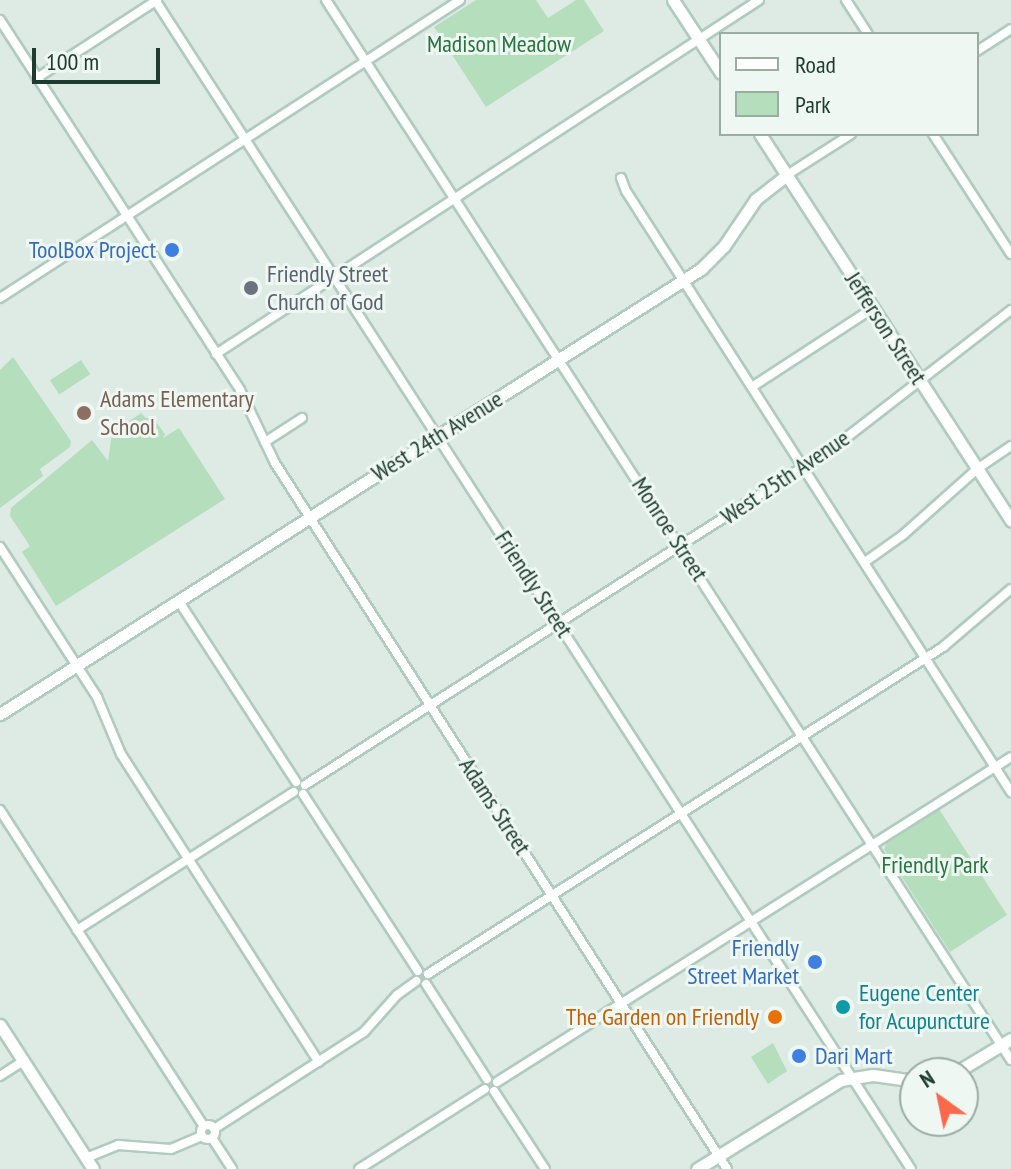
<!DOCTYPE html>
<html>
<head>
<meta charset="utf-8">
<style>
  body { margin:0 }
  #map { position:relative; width:1011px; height:1169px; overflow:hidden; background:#ddebe4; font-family:"PT Sans Narrow",sans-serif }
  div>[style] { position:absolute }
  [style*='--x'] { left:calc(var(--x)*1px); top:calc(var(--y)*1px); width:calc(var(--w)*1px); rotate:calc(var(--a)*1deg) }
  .green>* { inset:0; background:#b4debc; transform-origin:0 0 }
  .roads { filter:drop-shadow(2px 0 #b0cbbf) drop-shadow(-2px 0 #b0cbbf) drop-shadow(0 2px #b0cbbf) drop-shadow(0 -2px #b0cbbf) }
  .street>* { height:8px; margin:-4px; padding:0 4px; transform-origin:4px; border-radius:4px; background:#fff }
  .street>.ring { margin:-4px; padding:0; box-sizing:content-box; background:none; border:8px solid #fff; border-radius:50% }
  .secondary>* { height:11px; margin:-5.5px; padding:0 5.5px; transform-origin:5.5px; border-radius:5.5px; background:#fff }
  .dots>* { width:22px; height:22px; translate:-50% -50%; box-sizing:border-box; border:4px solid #eef7f2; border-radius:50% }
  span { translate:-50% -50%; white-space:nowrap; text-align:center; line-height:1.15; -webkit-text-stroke:6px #eef7f2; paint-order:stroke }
  .park-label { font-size:24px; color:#26743e }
  .shop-label { font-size:24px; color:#366cbe }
  .right { translate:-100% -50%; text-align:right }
  .left { translate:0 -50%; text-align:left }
  .worship-label { font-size:24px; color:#5b616d }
  .street-label { font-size:24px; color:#1e3b31 }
  .education-label { font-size:24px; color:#785e54 }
  .culture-label { font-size:24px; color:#0d838f }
  .food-label { font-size:24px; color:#c56008 }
  .legend { position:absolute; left:719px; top:32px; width:260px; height:104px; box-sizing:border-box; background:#eef7f2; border:2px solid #9baca5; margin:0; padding:10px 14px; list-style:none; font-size:24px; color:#1e3b31 }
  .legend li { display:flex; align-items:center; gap:16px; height:40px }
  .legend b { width:40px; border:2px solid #9baca5 }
  .north { position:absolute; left:899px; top:1057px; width:80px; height:80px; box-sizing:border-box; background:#eef7f2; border:2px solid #9baca5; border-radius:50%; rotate:327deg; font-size:22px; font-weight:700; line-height:32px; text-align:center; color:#1e3b31 }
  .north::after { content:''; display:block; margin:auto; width:28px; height:36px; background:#fb694b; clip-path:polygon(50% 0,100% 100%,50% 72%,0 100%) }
  .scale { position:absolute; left:32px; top:48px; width:128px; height:36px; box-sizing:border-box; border:4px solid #1e3b31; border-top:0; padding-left:10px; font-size:24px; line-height:28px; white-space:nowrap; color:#1e3b31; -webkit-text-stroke:6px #eef7f2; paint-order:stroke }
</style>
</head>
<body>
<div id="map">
  <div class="green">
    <div style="clip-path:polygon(476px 0,536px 0,548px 18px,576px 0,584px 0,604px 31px,486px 107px,434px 27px)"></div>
    <div style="clip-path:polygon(13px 357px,71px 441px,70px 447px,40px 469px,43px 476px,0 508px,0 370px)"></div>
    <div style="left:81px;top:360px;width:17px;height:37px;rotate:57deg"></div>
    <div style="clip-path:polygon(141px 413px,146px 418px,153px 418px,165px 434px,163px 438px,179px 428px,225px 499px,56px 606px,22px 552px,30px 546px,10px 516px,11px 508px,92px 440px,108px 461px,112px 433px)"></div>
    <div style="clip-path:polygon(939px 809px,1007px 915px,950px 952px,884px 849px,887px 843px)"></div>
    <div style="clip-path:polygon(773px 1043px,787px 1071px,768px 1084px,751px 1057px)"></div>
  </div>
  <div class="roads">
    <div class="street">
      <div style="--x:155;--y:0;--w:1392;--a:57.11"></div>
      <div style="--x:326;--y:0;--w:1262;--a:57.13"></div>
      <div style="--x:846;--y:0;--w:40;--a:57.1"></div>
      <div style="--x:0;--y:20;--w:441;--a:57"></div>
      <div style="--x:240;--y:390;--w:81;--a:64.4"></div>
      <div style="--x:275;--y:463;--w:838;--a:57.37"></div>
      <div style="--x:977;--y:51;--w:40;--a:-32.9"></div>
      <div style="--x:37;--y:78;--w:143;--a:-33"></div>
      <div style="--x:933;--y:134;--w:143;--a:57"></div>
      <div style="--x:787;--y:175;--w:76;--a:-32.6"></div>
      <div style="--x:621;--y:178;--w:14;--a:69"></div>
      <div style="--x:626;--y:191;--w:714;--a:57.36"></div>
      <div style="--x:0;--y:298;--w:548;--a:-32.94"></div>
      <div style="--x:216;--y:354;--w:648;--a:-33.1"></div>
      <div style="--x:752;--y:387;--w:145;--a:-33.1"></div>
      <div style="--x:265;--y:442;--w:44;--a:-33"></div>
      <div style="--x:0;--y:547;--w:179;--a:57.1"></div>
      <div style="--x:97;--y:697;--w:62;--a:67.2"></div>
      <div style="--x:121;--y:754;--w:366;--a:57.3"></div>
      <div style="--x:865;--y:562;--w:47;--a:-35.4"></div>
      <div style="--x:903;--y:535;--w:99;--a:-41.7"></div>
      <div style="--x:977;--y:469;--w:41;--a:-34.1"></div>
      <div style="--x:178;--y:600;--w:217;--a:57"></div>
      <div style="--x:305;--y:785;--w:626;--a:-32.55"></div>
      <div style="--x:833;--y:448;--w:225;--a:-37.8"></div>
      <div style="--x:303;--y:794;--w:211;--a:57"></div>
      <div style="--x:0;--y:810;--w:376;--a:57.2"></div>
      <div style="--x:77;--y:930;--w:257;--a:-32.5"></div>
      <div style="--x:428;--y:974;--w:610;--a:-32.41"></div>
      <div style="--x:943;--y:647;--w:89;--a:-40.5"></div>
      <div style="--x:426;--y:984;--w:113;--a:57.3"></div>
      <div style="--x:0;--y:1076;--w:27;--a:-33"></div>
      <div style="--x:497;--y:1082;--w:608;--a:-32.3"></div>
      <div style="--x:494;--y:1091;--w:93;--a:56.8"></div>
      <div class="ring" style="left:201px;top:1125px;width:6px;height:6px"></div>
      <div style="--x:214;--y:1129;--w:179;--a:-32.9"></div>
      <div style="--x:364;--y:1032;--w:50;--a:-48.3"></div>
      <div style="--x:397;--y:995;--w:24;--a:-36"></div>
      <div style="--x:212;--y:1138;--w:37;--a:57"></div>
      <div style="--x:86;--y:1158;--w:35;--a:-22"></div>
      <div style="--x:118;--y:1145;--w:53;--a:4.3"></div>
      <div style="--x:171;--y:1149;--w:34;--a:-23"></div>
      <div style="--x:359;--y:1169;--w:149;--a:-32.4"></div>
    </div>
    <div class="secondary">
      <div style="--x:673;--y:0;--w:87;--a:56.7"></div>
      <div style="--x:760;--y:134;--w:461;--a:57"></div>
      <div style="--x:0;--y:714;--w:830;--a:-32.41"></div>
      <div style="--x:701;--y:269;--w:33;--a:-45"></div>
      <div style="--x:724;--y:246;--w:57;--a:-55.8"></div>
      <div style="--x:756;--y:199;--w:39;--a:-38"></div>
      <div style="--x:0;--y:1025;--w:171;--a:57.1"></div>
      <div style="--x:955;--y:1073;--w:66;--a:-31.3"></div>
      <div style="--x:697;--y:1169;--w:169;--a:-31.7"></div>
      <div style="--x:841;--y:1080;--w:32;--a:-9"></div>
      <div style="--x:873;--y:1075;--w:42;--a:8.1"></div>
    </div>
  </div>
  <div class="dots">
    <div style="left:172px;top:250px;background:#3f7fe0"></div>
    <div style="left:251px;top:288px;background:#6b7280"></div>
    <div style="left:84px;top:413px;background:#8d6e63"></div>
    <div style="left:815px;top:962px;background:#3f7fe0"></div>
    <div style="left:843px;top:1007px;background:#0f9aa8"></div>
    <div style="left:775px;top:1017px;background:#e8710a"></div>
    <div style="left:799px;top:1056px;background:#3f7fe0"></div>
  </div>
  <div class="park-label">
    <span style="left:499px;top:44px">Madison Meadow</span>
    <span style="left:935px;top:865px">Friendly Park</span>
  </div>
  <div class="shop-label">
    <span class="right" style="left:156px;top:250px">ToolBox Project</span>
    <span class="right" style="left:799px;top:962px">Friendly<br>Street Market</span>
    <span class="left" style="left:815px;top:1056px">Dari Mart</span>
  </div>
  <div class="worship-label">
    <span class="left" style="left:267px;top:288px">Friendly Street<br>Church of God</span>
  </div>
  <div class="street-label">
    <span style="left:886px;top:328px;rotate:57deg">Jefferson Street</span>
    <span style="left:437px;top:436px;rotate:-32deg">West 24th Avenue</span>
    <span style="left:785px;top:477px;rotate:-34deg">West 25th Avenue</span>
    <span style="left:670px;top:529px;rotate:57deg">Monroe Street</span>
    <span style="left:534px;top:584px;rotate:57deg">Friendly Street</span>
    <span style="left:495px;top:806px;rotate:57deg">Adams Street</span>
  </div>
  <div class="education-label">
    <span class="left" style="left:100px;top:413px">Adams Elementary<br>School</span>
  </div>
  <div class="culture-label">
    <span class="left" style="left:859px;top:1007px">Eugene Center<br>for Acupuncture</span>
  </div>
  <div class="food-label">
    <span class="right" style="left:759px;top:1017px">The Garden on Friendly</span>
  </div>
  <ul class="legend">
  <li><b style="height:10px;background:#fff"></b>Road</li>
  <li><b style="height:22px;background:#b4debc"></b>Park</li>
  </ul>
  <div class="north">N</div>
  <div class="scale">100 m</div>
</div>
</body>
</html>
